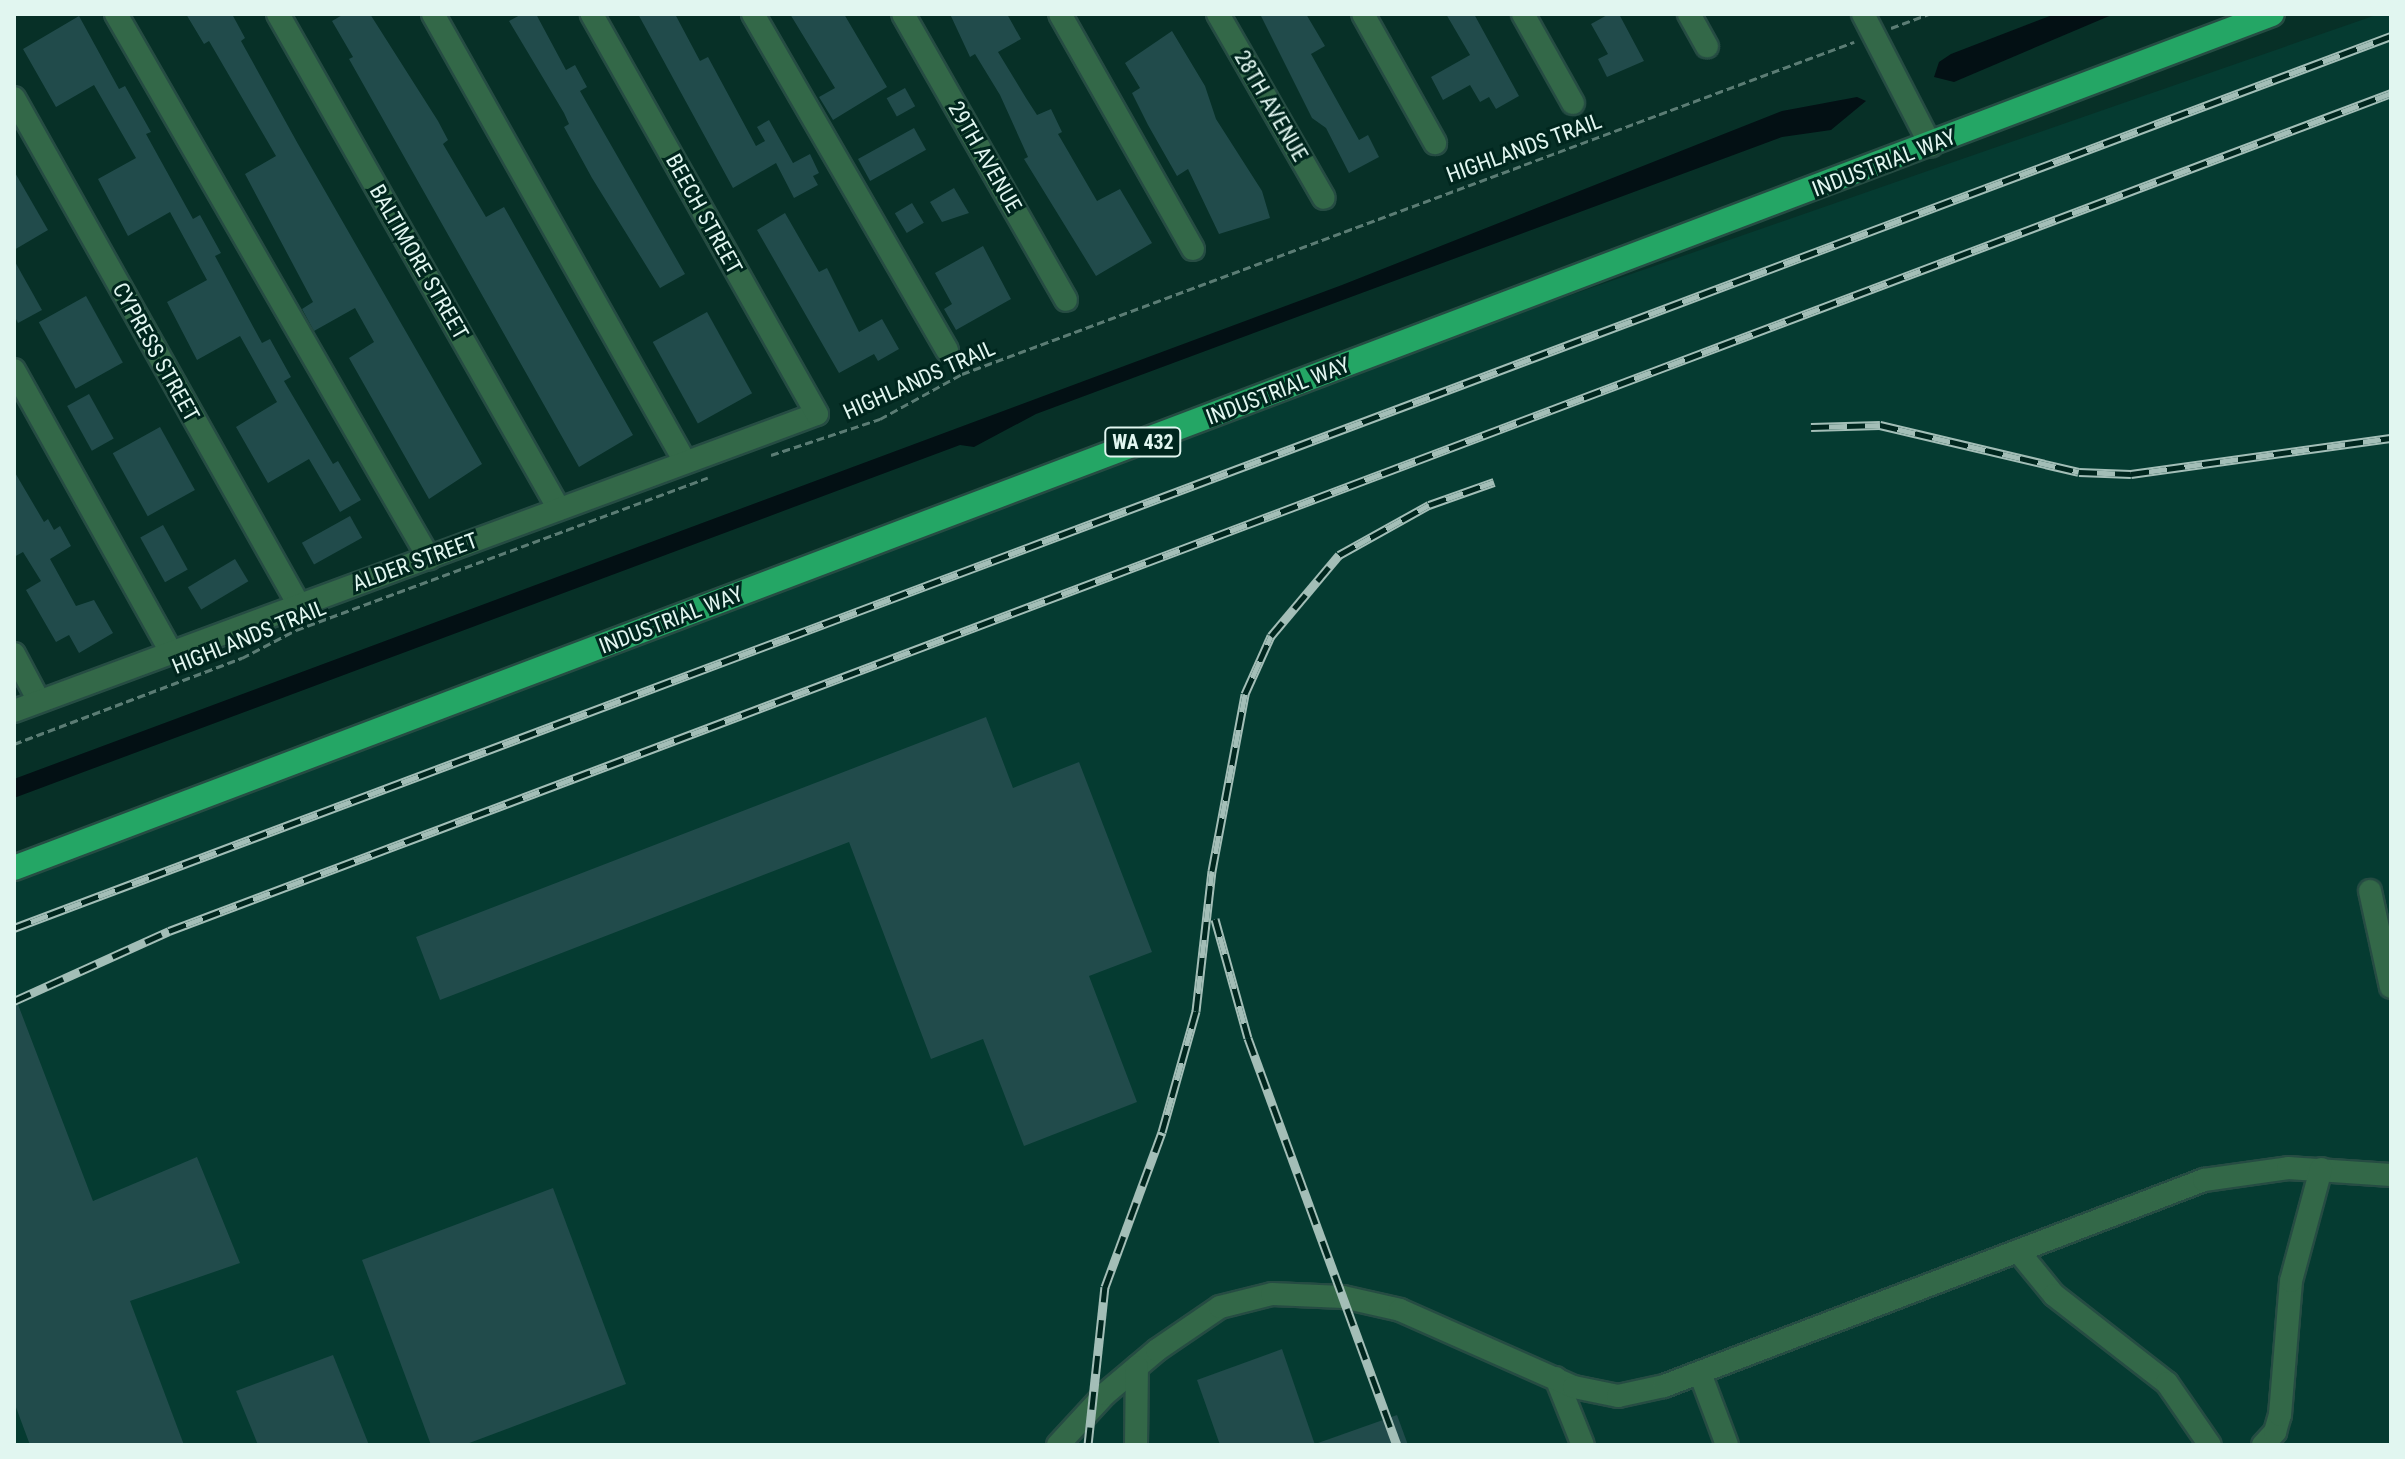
<!DOCTYPE html>
<html>
<head>
<meta charset="utf-8">
<style>
  body { margin:0 }
  #map { position:relative; width:2405px; height:1459px; overflow:hidden; background:#073027; font-family:"Roboto Condensed",sans-serif }
  div>[style] { position:absolute }
  [style*='--x'] { left:calc(var(--x)*1px); top:calc(var(--y)*1px); width:calc(var(--w)*1px); rotate:calc(var(--a)*1deg) }
  .built>* { inset:0; background:#053b31 }
  .water>* { inset:0; background:#031014 }
  .building>* { inset:0; background:#214b4b; transform-origin:0 0 }
  .path>* { height:3px; margin-top:-1.5px; transform-origin:0; background:repeating-linear-gradient(90deg,#5b7c74 0 8px,transparent 0 12px) }
  .roads { filter:drop-shadow(2px 0 #264c43) drop-shadow(-2px 0 #264c43) drop-shadow(0 2px #264c43) drop-shadow(0 -2px #264c43) }
  .minor>* { height:22px; margin:-11px; padding:0 11px; transform-origin:11px; border-radius:11px; background:#336848 }
  .major>* { height:24px; margin:-12px; padding:0 12px; transform-origin:12px; border-radius:12px; background:#24a665 }
  .rail>* { height:9px; margin-top:-4.5px; transform-origin:0; background:repeating-linear-gradient(90deg,#00261e 0 18px,#a3beb7 0 36px); box-sizing:border-box; border-block:2px solid #a3beb7 }
  span { translate:-50% -50%; white-space:nowrap; text-align:center; line-height:1.15; -webkit-text-stroke:6px #00261e; paint-order:stroke }
  .shield-label span { padding:2px 6px; background:#00261e; border:2px solid; border-radius:6px; -webkit-text-stroke-width:0 }
  .shield-label { font-size:20px; color:#e1f6f0; font-weight:700 }
  .street-label { font-size:22px; color:#e1f6f0 }
  .frame { position:absolute; inset:0; border:16px solid #e1f6f0; pointer-events:none }
</style>
</head>
<body>
<div id="map">
  <div class="built">
    <div style="clip-path:polygon(2379px 14px,2391px 14px,2391px 1445px,14px 1445px,14px 870px,1079px 466px)"></div>
  </div>
  <div class="water">
    <div style="clip-path:polygon(2055px 14px,2114px 14px,1954px 82px,1934px 77px,1939px 62px,1951px 54px)"></div>
    <div style="clip-path:polygon(1857px 97px,1866px 101px,1831px 130px,1782px 137px,1036px 414px,974px 447px,960px 445px,14px 798px,14px 779px,1342px 285px,1782px 111px)"></div>
  </div>
  <div class="building">
    <div style="clip-path:polygon(186px 14px,232px 14px,245px 38px,241px 41px,298px 144px,482px 464px,429px 499px,349px 358px,374px 342px,355px 308px,314px 331px,302px 309px,313px 302px,245px 174px,276px 156px,209px 41px,204px 44px)"></div>
    <div style="clip-path:polygon(344px 14px,370px 14px,438px 121px,448px 140px,443px 144px,486px 217px,504px 207px,633px 435px,579px 467px,349px 59px,353px 57px,332px 21px)"></div>
    <div style="clip-path:polygon(522px 14px,536px 14px,566px 70px,575px 65px,587px 87px,580px 91px,685px 274px,660px 288px,592px 178px,564px 127px,569px 124px,564px 113px,509px 21px)"></div>
    <div style="clip-path:polygon(638px 14px,675px 14px,700px 61px,708px 57px,756px 146px,765px 141px,757px 127px,769px 120px,793px 163px,810px 154px,819px 173px,813px 176px,818px 185px,794px 198px,776px 163px,733px 188px)"></div>
    <div style="clip-path:polygon(790px 14px,844px 14px,887px 87px,833px 120px,819px 97px,835px 88px)"></div>
    <div style="clip-path:polygon(950px 14px,1007px 14px,1021px 39px,998px 52px,1026px 98px,1037px 115px,1051px 109px,1062px 132px,1058px 134px,1097px 201px,1120px 189px,1152px 243px,1096px 276px,1024px 159px,1028px 157px,1000px 95px,975px 54px,970px 57px)"></div>
    <div style="clip-path:polygon(1260px 14px,1306px 14px,1325px 46px,1311px 54px,1359px 140px,1368px 135px,1379px 157px,1349px 173px,1326px 128px,1312px 118px)"></div>
    <div style="clip-path:polygon(1446px 14px,1474px 14px,1519px 96px,1496px 109px,1489px 97px,1480px 102px,1470px 85px,1443px 100px,1431px 77px,1470px 55px)"></div>
    <div style="clip-path:polygon(1609px 14px,1619px 14px,1644px 61px,1607px 77px,1598px 59px,1608px 54px,1591px 24px)"></div>
    <div style="clip-path:polygon(79px 16px,119px 89px,125px 86px,151px 132px,146px 134px,193px 219px,200px 215px,221px 253px,215px 256px,262px 343px,270px 339px,291px 377px,284px 381px,333px 464px,338px 461px,361px 500px,340px 512px,309px 459px,268px 483px,236px 427px,277px 402px,240px 336px,197px 360px,167px 302px,207px 280px,170px 212px,128px 236px,98px 179px,136px 158px,94px 85px,56px 107px,23px 49px)"></div>
    <div style="clip-path:polygon(1172px 31px,1205px 86px,1216px 119px,1262px 191px,1270px 218px,1219px 234px,1188px 169px,1177px 176px,1148px 125px,1132px 93px,1140px 88px,1125px 63px)"></div>
    <div style="left:905px;top:88px;width:21px;height:21px;rotate:61deg"></div>
    <div style="left:914px;top:128px;width:25px;height:64px;rotate:61deg"></div>
    <div style="clip-path:polygon(14px 171px,48px 230px,14px 250px)"></div>
    <div style="clip-path:polygon(954px 188px,969px 213px,942px 222px,930px 202px)"></div>
    <div style="left:912px;top:203px;width:23px;height:20px;rotate:59deg"></div>
    <div style="clip-path:polygon(785px 213px,819px 272px,827px 268px,859px 332px,882px 319px,899px 349px,878px 361px,874px 354px,839px 373px,757px 230px)"></div>
    <div style="clip-path:polygon(983px 246px,1011px 299px,956px 330px,944px 309px,952px 304px,935px 273px)"></div>
    <div style="clip-path:polygon(14px 260px,42px 310px,18px 323px,14px 315px)"></div>
    <div style="left:86px;top:296px;width:76px;height:54px;rotate:61deg"></div>
    <div style="left:707px;top:312px;width:93px;height:62px;rotate:61deg"></div>
    <div style="left:89px;top:394px;width:51px;height:25px;rotate:61deg"></div>
    <div style="left:160px;top:427px;width:72px;height:54px;rotate:61deg"></div>
    <div style="clip-path:polygon(14px 471px,44px 522px,48px 519px,54px 530px,60px 526px,71px 546px,50px 559px,76px 606px,94px 600px,113px 633px,79px 653px,69px 635px,56px 642px,26px 590px,41px 581px,23px 552px,14px 557px)"></div>
    <div style="left:350px;top:516px;width:25px;height:55px;rotate:61deg"></div>
    <div style="left:163px;top:525px;width:51px;height:26px;rotate:61deg"></div>
    <div style="left:235px;top:559px;width:26px;height:55px;rotate:59deg"></div>
    <div style="clip-path:polygon(986px 717px,1013px 788px,1079px 762px,1152px 952px,1089px 976px,1137px 1102px,1024px 1146px,983px 1039px,931px 1059px,849px 842px,440px 1000px,416px 937px)"></div>
    <div style="clip-path:polygon(14px 994px,93px 1201px,197px 1157px,240px 1263px,130px 1301px,184px 1445px,30px 1445px,14px 1402px)"></div>
    <div style="clip-path:polygon(553px 1188px,626px 1384px,464px 1445px,431px 1445px,362px 1260px)"></div>
    <div style="clip-path:polygon(1282px 1349px,1315px 1445px,1220px 1445px,1197px 1380px)"></div>
    <div style="clip-path:polygon(333px 1355px,369px 1445px,258px 1445px,236px 1391px)"></div>
    <div style="clip-path:polygon(1397px 1415px,1408px 1445px,1318px 1445px,1318px 1443px)"></div>
  </div>
  <div class="path">
    <div style="--x:1891;--y:28;--w:40;--a:-20.2"></div>
    <div style="--x:771;--y:455;--w:115;--a:-18.3"></div>
    <div style="--x:880;--y:419;--w:94;--a:-28.8"></div>
    <div style="--x:962;--y:374;--w:952;--a:-20.42"></div>
    <div style="--x:14;--y:744;--w:244;--a:-20.7"></div>
    <div style="--x:242;--y:658;--w:61;--a:-27.4"></div>
    <div style="--x:296;--y:630;--w:439;--a:-20.3"></div>
  </div>
  <div class="roads">
    <div class="minor">
      <div style="--x:116;--y:14;--w:628;--a:60.09"></div>
      <div style="--x:278;--y:14;--w:569;--a:60.42"></div>
      <div style="--x:433;--y:14;--w:512;--a:60.63"></div>
      <div style="--x:753;--y:14;--w:388;--a:60"></div>
      <div style="--x:903;--y:14;--w:329;--a:60.3"></div>
      <div style="--x:1060;--y:14;--w:270;--a:60.5"></div>
      <div style="--x:1218;--y:14;--w:212;--a:60.1"></div>
      <div style="--x:1363;--y:14;--w:148;--a:60.8"></div>
      <div style="--x:1523;--y:14;--w:102;--a:60.7"></div>
      <div style="--x:1689;--y:14;--w:37;--a:61"></div>
      <div style="--x:1863;--y:14;--w:148;--a:62.7"></div>
      <div style="--x:14;--y:98;--w:582;--a:60.66"></div>
      <div style="--x:14;--y:370;--w:323;--a:60.9"></div>
      <div style="--x:14;--y:654;--w:53;--a:62"></div>
      <div style="--x:14;--y:711;--w:856;--a:-20.3"></div>
      <div style="--x:817;--y:414;--w:459;--a:-119.4"></div>
      <div style="--x:2370;--y:891;--w:98;--a:77.7"></div>
      <div style="--x:2018;--y:1251;--w:57;--a:50.7"></div>
      <div style="--x:2054;--y:1295;--w:143;--a:37.9"></div>
      <div style="--x:2167;--y:1383;--w:75;--a:55.3"></div>
      <div style="--x:1700;--y:1373;--w:77;--a:69.4"></div>
      <div style="--x:1556;--y:1378;--w:72;--a:68.1"></div>
      <div style="--x:1058;--y:1445;--w:69;--a:-47.3"></div>
      <div style="--x:1105;--y:1394;--w:68;--a:-40.2"></div>
      <div style="--x:1157;--y:1350;--w:76;--a:-34.3"></div>
      <div style="--x:1220;--y:1307;--w:54;--a:-14"></div>
      <div style="--x:1272;--y:1294;--w:71;--a:2.4"></div>
      <div style="--x:1343;--y:1297;--w:58;--a:12.8"></div>
      <div style="--x:1400;--y:1310;--w:190;--a:23.9"></div>
      <div style="--x:1574;--y:1387;--w:45;--a:11.6"></div>
      <div style="--x:1618;--y:1396;--w:47;--a:-12.3"></div>
      <div style="--x:1664;--y:1386;--w:578;--a:-20.88"></div>
      <div style="--x:2204;--y:1180;--w:85;--a:-8.1"></div>
      <div style="--x:2288;--y:1168;--w:103;--a:3.9"></div>
      <div style="--x:1136;--y:1445;--w:78;--a:-89.3"></div>
      <div style="--x:2263;--y:1445;--w:18;--a:-47"></div>
      <div style="--x:2275;--y:1432;--w:18;--a:-74"></div>
      <div style="--x:2280;--y:1415;--w:134;--a:-85.3"></div>
      <div style="--x:2291;--y:1281;--w:116;--a:-75"></div>
    </div>
    <div class="major">
      <div style="--x:14;--y:868;--w:2414;--a:-20.72"></div>
    </div>
  </div>
  <div class="rail">
    <div style="--x:1811;--y:427;--w:69;--a:-1.7"></div>
    <div style="--x:1880;--y:425;--w:204;--a:13.3"></div>
    <div style="--x:2079;--y:472;--w:52;--a:2.2"></div>
    <div style="--x:2131;--y:474;--w:262;--a:-7.9"></div>
    <div style="--x:1215;--y:919;--w:123;--a:74.5"></div>
    <div style="--x:1248;--y:1038;--w:433;--a:69.9"></div>
    <div style="--x:14;--y:928;--w:2539;--a:-20.57"></div>
    <div style="--x:14;--y:1001;--w:170;--a:-24.3"></div>
    <div style="--x:169;--y:931;--w:2375;--a:-20.66"></div>
    <div style="--x:1088;--y:1445;--w:159;--a:-83.9"></div>
    <div style="--x:1105;--y:1287;--w:165;--a:-69.8"></div>
    <div style="--x:1162;--y:1132;--w:126;--a:-74.3"></div>
    <div style="--x:1196;--y:1011;--w:141;--a:-83.5"></div>
    <div style="--x:1212;--y:871;--w:180;--a:-79.4"></div>
    <div style="--x:1245;--y:694;--w:64;--a:-65.9"></div>
    <div style="--x:1271;--y:636;--w:106;--a:-50"></div>
    <div style="--x:1339;--y:555;--w:103;--a:-29.1"></div>
    <div style="--x:1429;--y:505;--w:69;--a:-19.5"></div>
  </div>
  <div class="shield-label">
    <span style="left:1143px;top:442px">WA 432</span>
  </div>
  <div class="street-label">
    <span style="left:1271px;top:106px;rotate:60deg">28TH AVENUE</span>
    <span style="left:1524px;top:148px;rotate:-20deg">HIGHLANDS TRAIL</span>
    <span style="left:985px;top:157px;rotate:60deg">29TH AVENUE</span>
    <span style="left:1884px;top:163px;rotate:-21deg">INDUSTRIAL WAY</span>
    <span style="left:704px;top:214px;rotate:61deg">BEECH STREET</span>
    <span style="left:419px;top:262px;rotate:60deg">BALTIMORE STREET</span>
    <span style="left:156px;top:352px;rotate:61deg">CYPRESS STREET</span>
    <span style="left:919px;top:380px;rotate:-24deg">HIGHLANDS TRAIL</span>
    <span style="left:1278px;top:391px;rotate:-21deg">INDUSTRIAL WAY</span>
    <span style="left:415px;top:562px;rotate:-20deg">ALDER STREET</span>
    <span style="left:671px;top:620px;rotate:-21deg">INDUSTRIAL WAY</span>
    <span style="left:249px;top:637px;rotate:-22deg">HIGHLANDS TRAIL</span>
  </div>
  <div class="frame"></div>
</div>
</body>
</html>
